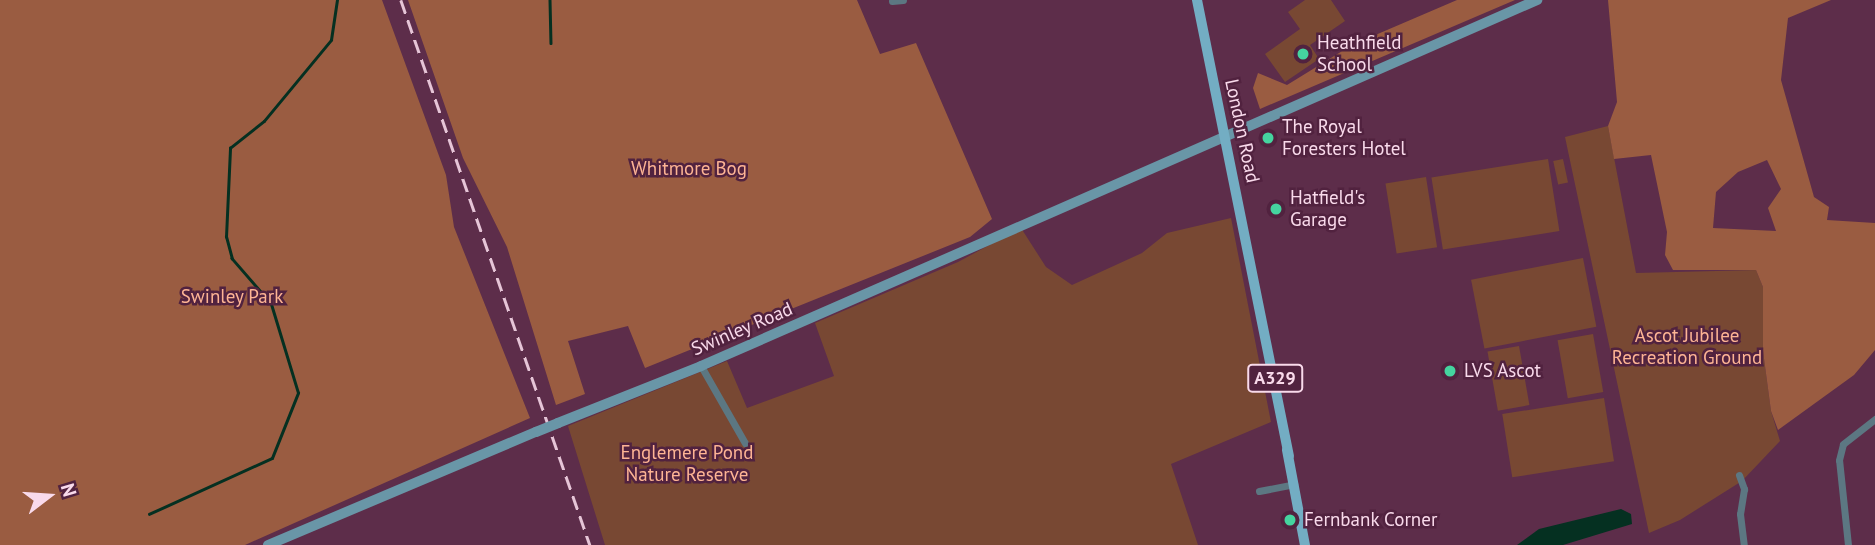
<!DOCTYPE html>
<html>
<head>
<meta charset="utf-8">
<style>
  body { margin:0 }
  #map { position:relative; width:1875px; height:545px; overflow:hidden; background:#5d2d4a; font-family:"PT Sans",sans-serif }
  div>[style] { position:absolute }
  [style*='--x'] { left:calc(var(--x)*1px); top:calc(var(--y)*1px); width:calc(var(--w)*1px); rotate:calc(var(--a)*1deg) }
  .green>* { inset:0; background:#784833; transform-origin:0 0 }
  .forest>* { inset:0; background:#9a5c41 }
  .water>* { inset:0; background:#053021 }
  .stream>* { height:2.5px; margin:-1.25px; padding:0 1.25px; transform-origin:1.25px; border-radius:1.25px; background:#053021 }
  .minor>* { height:7px; margin:-3.5px; padding:0 3.5px; transform-origin:3.5px; border-radius:3.5px; background:#5c7782 }
  .secondary>* { height:10px; margin:-5px; padding:0 5px; transform-origin:5px; border-radius:5px; background:#6996a7 }
  .primary>* { height:10px; margin:-5px; padding:0 5px; transform-origin:5px; border-radius:5px; background:#73adc3 }
  .rail>* { height:2.5px; margin-top:-1.25px; transform-origin:0; background:repeating-linear-gradient(90deg,#e6c5d7 0 14px,transparent 0 21px) }
  .secondary-bridge>* { height:10px; margin:-5px; padding:0 5px; transform-origin:5px; border-radius:5px; background:#6996a7 }
  .dots>* { width:19px; height:19px; translate:-50% -50%; box-sizing:border-box; border:4px solid #51223f; border-radius:50% }
  span { translate:-50% -50%; white-space:nowrap; text-align:center; line-height:1.15; -webkit-text-stroke:5px #51223f; paint-order:stroke }
  .shield-label span { padding:2px 5px; background:#51223f; border:2px solid; border-radius:5px; -webkit-text-stroke-width:0 }
  .shield-label { font-size:18px; color:#f9daeb; font-weight:700 }
  .poi-label { font-size:19px; color:#f9daeb }
  .left { translate:0 -50%; text-align:left }
  .street-label { font-size:19px; color:#f9daeb }
  .park-label { font-size:19px; color:#fdb494 }
  .north { position:absolute; left:14px; top:461px; width:70px; height:70px; -webkit-text-stroke:5px #51223f; paint-order:stroke; rotate:73deg; font-size:19px; font-weight:700; line-height:28px; text-align:center; color:#f9daeb }
  .north::after { content:''; display:block; margin:auto; width:24px; height:32px; background:#f9daeb; clip-path:polygon(50% 0,100% 100%,50% 72%,0 100%) }
</style>
</head>
<body>
<div id="map">
  <div class="green">
    <div style="clip-path:polygon(1305px 0,1331px 0,1345px 21px,1310px 45px,1319px 59px,1285px 82px,1265px 54px,1300px 29px,1288px 12px)"></div>
    <div style="clip-path:polygon(1608px 126px,1636px 273px,1756px 270px,1763px 287px,1763px 351px,1771px 411px,1780px 441px,1742px 481px,1680px 520px,1649px 533px,1565px 137px)"></div>
    <div style="left:1548px;top:159px;width:73px;height:118px;rotate:81deg"></div>
    <div style="left:1563px;top:159px;width:24px;height:10px;rotate:78deg"></div>
    <div style="left:1426px;top:177px;width:71px;height:41px;rotate:81deg"></div>
    <div style="clip-path:polygon(1231px 218px,1271px 422px,1171px 464px,1198px 545px,605px 545px,568px 426px,727px 361px,747px 408px,834px 376px,815px 323px,958px 262px,1021px 228px,1046px 267px,1072px 285px,1142px 253px,1167px 233px)"></div>
    <div style="left:1583px;top:258px;width:70px;height:114px;rotate:79deg"></div>
    <div style="left:1593px;top:334px;width:59px;height:36px;rotate:80deg"></div>
    <div style="left:1519px;top:346px;width:60px;height:32px;rotate:80deg"></div>
    <div style="left:1604px;top:398px;width:64px;height:103px;rotate:81deg"></div>
  </div>
  <div class="forest">
    <div style="clip-path:polygon(0 0,382px 0,446px 175px,454px 227px,530px 418px,245px 545px,0 545px)"></div>
    <div style="clip-path:polygon(408px 0,857px 0,880px 54px,916px 43px,992px 219px,970px 237px,645px 368px,628px 326px,568px 341px,585px 394px,556px 405px,507px 247px,463px 158px)"></div>
    <div style="clip-path:polygon(1457px 0,1515px 0,1260px 109px,1253px 88px,1258px 73px,1287px 85px,1352px 45px)"></div>
    <div style="clip-path:polygon(evenodd,1608px 0,1831px 0,1788px 18px,1781px 80px,1814px 197px,1829px 207px,1827px 220px,1875px 223px,1875px 350px,1854px 375px,1778px 430px,1771px 411px,1763px 351px,1763px 287px,1756px 270px,1673px 270px,1665px 255px,1667px 232px,1651px 155px,1614px 159px,1608px 126px,1617px 102px,1608px 0,1767px 160px,1781px 189px,1768px 208px,1776px 231px,1713px 228px,1716px 192px,1738px 172px,1767px 160px)"></div>
  </div>
  <div class="water">
    <div style="clip-path:polygon(1621px 509px,1631px 514px,1632px 524px,1563px 545px,1517px 545px,1539px 529px)"></div>
  </div>
  <div class="stream">
    <div style="--x:550;--y:0;--w:43;--a:88.7"></div>
    <div style="--x:149;--y:514;--w:135;--a:-24.5"></div>
    <div style="--x:272;--y:458;--w:70;--a:-68.2"></div>
    <div style="--x:298;--y:393;--w:93;--a:-106.9"></div>
    <div style="--x:271;--y:304;--w:60;--a:-130.9"></div>
    <div style="--x:232;--y:259;--w:23;--a:-105"></div>
    <div style="--x:226;--y:237;--w:89;--a:-87.4"></div>
    <div style="--x:230;--y:148;--w:43;--a:-38.5"></div>
    <div style="--x:264;--y:121;--w:105;--a:-50.4"></div>
    <div style="--x:331;--y:40;--w:40;--a:-81.5"></div>
  </div>
  <div class="minor">
    <div style="--x:892;--y:1;--w:11;--a:-5"></div>
    <div style="--x:701;--y:366;--w:89;--a:60.3"></div>
    <div style="--x:1739;--y:475;--w:15;--a:70"></div>
    <div style="--x:1744;--y:489;--w:25;--a:99"></div>
    <div style="--x:1740;--y:514;--w:31;--a:83"></div>
    <div style="--x:1259;--y:491;--w:36;--a:-11"></div>
    <div style="--x:1848;--y:545;--w:85;--a:-96"></div>
    <div style="--x:1839;--y:460;--w:16;--a:-76"></div>
    <div style="--x:1843;--y:444;--w:41;--a:-38"></div>
  </div>
  <div class="secondary">
    <div style="--x:558;--y:423;--w:154;--a:-21.7"></div>
    <div style="--x:701;--y:366;--w:913;--a:-23.64"></div>
    <div style="--x:268;--y:545;--w:291;--a:-22.9"></div>
  </div>
  <div class="primary">
    <div style="--x:1197;--y:0;--w:465;--a:78.6"></div>
    <div style="--x:1287;--y:450;--w:97;--a:79.3"></div>
  </div>
  <div class="rail">
    <div style="--x:401;--y:0;--w:577;--a:70.87"></div>
  </div>
  <div class="secondary-bridge">
    <div style="--x:536;--y:432;--w:24;--a:-22"></div>
  </div>
  <div class="dots">
    <div style="left:1303px;top:54px;background:#45d49f"></div>
    <div style="left:1268px;top:138px;background:#45d49f"></div>
    <div style="left:1276px;top:209px;background:#45d49f"></div>
    <div style="left:1450px;top:371px;background:#45d49f"></div>
    <div style="left:1290px;top:520px;background:#45d49f"></div>
  </div>
  <div class="shield-label">
    <span style="left:1275px;top:378px">A329</span>
  </div>
  <div class="poi-label">
    <span class="left" style="left:1317px;top:54px">Heathfield<br>School</span>
    <span class="left" style="left:1282px;top:138px">The Royal<br>Foresters Hotel</span>
    <span class="left" style="left:1290px;top:209px">Hatfield's<br>Garage</span>
    <span class="left" style="left:1464px;top:371px">LVS Ascot</span>
    <span class="left" style="left:1304px;top:520px">Fernbank Corner</span>
  </div>
  <div class="street-label">
    <span style="left:1242px;top:131px;rotate:78deg">London Road</span>
    <span style="left:742px;top:329px;rotate:-23deg">Swinley Road</span>
  </div>
  <div class="park-label">
    <span style="left:689px;top:169px">Whitmore Bog</span>
    <span style="left:232px;top:297px">Swinley Park</span>
    <span style="left:1687px;top:347px">Ascot Jubilee<br>Recreation Ground</span>
    <span style="left:687px;top:464px">Englemere Pond<br>Nature Reserve</span>
  </div>
  <div class="north">N</div>
</div>
</body>
</html>
